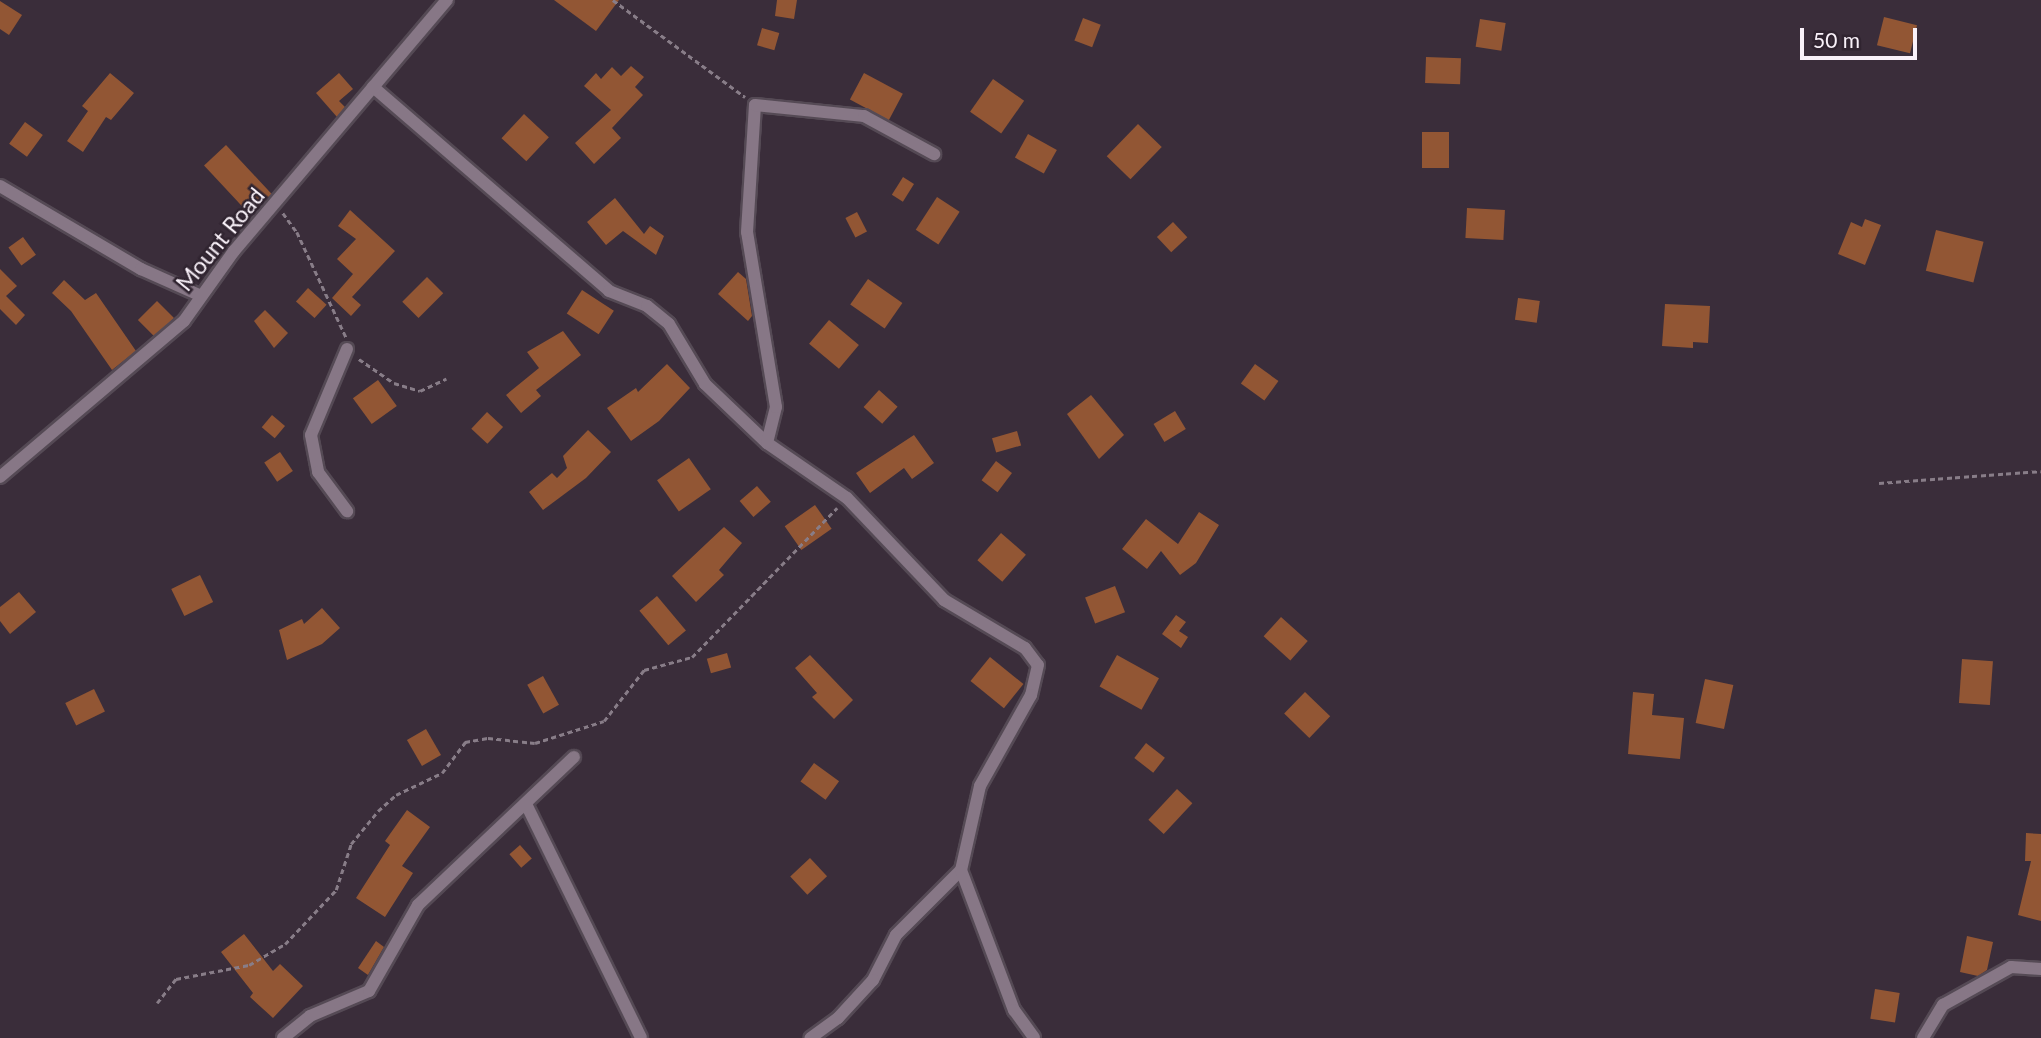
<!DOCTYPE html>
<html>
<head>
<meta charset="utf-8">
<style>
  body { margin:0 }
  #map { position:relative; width:2041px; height:1038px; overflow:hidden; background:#3a2d3a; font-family:Lato,sans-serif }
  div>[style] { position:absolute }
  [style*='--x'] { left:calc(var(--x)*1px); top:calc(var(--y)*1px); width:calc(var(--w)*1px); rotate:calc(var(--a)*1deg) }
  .building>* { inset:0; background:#925634; transform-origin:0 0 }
  .path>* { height:2.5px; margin-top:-1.25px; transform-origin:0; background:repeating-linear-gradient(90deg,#887d88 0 5px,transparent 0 8.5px) }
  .roads { filter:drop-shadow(2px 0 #554a55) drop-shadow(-2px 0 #554a55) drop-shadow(0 2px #554a55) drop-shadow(0 -2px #554a55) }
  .street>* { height:12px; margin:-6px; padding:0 6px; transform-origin:6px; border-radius:6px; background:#877786 }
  span { translate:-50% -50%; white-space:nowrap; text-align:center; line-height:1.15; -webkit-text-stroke:5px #302430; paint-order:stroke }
  .street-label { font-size:23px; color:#f9f1f9 }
  .scale { position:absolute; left:1800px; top:28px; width:117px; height:32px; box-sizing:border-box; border:4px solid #f9f1f9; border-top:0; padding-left:9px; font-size:21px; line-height:24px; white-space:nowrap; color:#f9f1f9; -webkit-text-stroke:5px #302430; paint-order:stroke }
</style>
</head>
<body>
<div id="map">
  <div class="building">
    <div style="clip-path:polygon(554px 0,619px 0,596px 31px)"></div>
    <div style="clip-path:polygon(777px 0,797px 0,794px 19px,775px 16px)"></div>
    <div style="clip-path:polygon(0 1px,22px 15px,9px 35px,0 29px)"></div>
    <div style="left:1884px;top:17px;width:34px;height:29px;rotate:14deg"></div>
    <div style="left:1083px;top:18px;width:19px;height:24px;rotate:21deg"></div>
    <div style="left:1480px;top:19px;width:26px;height:28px;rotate:9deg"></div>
    <div style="left:762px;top:28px;width:18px;height:18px;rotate:16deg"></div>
    <div style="left:1426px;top:57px;width:35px;height:26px;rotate:2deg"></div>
    <div style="clip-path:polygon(631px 66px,644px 77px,635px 87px,643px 95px,612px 128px,621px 138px,594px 164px,575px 143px,611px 110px,584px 86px,596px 73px,601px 79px,612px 67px,621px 76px)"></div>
    <div style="clip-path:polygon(110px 73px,134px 93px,111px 120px,106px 117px,83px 152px,67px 141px,88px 111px,82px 106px)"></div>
    <div style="clip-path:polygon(339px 73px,353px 89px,339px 101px,345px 107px,337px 117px,316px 93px)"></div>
    <div style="left:864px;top:73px;width:44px;height:30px;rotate:28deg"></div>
    <div style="left:993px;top:79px;width:38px;height:40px;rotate:35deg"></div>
    <div style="left:524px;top:114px;width:34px;height:33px;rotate:43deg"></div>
    <div style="left:25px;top:122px;width:22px;height:27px;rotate:36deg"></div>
    <div style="left:1138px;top:124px;width:33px;height:45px;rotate:44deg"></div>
    <div style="left:1422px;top:132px;width:27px;height:36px"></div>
    <div style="left:1028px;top:134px;width:33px;height:27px;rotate:29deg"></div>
    <div style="left:226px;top:145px;width:67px;height:30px;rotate:47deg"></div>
    <div style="left:903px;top:177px;width:13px;height:21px;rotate:32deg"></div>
    <div style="left:937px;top:197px;width:27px;height:39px;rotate:33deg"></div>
    <div style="clip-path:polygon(615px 198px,644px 234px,650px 226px,664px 236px,656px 255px,623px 231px,606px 245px,587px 222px)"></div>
    <div style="left:1467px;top:208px;width:38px;height:30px;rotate:3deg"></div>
    <div style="clip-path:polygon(350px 210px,395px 251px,352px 297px,361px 305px,351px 316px,332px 298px,353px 274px,337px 259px,356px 239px,338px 226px)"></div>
    <div style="left:857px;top:212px;width:22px;height:13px;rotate:63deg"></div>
    <div style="clip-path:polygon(1865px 219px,1881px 225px,1865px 265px,1838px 254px,1851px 222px,1862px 227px)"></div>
    <div style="left:1173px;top:222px;width:21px;height:22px;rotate:47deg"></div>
    <div style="left:1936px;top:230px;width:49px;height:42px;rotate:14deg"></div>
    <div style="left:23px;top:237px;width:22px;height:18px;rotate:54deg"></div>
    <div style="clip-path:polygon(0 269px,17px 286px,6px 296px,25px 315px,16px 325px,0 309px)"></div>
    <div style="clip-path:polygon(738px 272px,746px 279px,752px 316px,748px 321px,718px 294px)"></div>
    <div style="left:427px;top:277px;width:23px;height:35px;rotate:45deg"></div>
    <div style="left:868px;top:279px;width:42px;height:31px;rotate:35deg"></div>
    <div style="clip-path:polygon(64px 280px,85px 300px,96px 293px,136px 351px,112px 370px,71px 311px,52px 293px)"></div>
    <div style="left:308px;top:288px;width:25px;height:18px;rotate:42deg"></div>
    <div style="left:582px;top:290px;width:38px;height:28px;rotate:33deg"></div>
    <div style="left:1518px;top:298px;width:22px;height:22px;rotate:8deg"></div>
    <div style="left:157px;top:301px;width:24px;height:27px;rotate:45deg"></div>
    <div style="clip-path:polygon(1665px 304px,1710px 306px,1708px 343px,1693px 342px,1693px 348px,1662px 346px)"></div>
    <div style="clip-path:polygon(265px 310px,288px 333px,274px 348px,254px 321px)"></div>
    <div style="left:829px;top:320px;width:39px;height:31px;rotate:40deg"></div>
    <div style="clip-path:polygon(563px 331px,581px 355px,536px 390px,541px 396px,521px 413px,506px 395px,539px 368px,527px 352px)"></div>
    <div style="clip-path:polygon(667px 364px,690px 388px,659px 421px,631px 441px,607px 408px,636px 388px,638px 392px)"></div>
    <div style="left:1255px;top:364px;width:29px;height:24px;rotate:36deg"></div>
    <div style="left:378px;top:380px;width:32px;height:31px;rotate:54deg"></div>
    <div style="left:879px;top:390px;width:25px;height:23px;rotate:42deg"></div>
    <div style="clip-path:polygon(1091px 395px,1124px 435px,1099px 459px,1067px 414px)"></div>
    <div style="left:1175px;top:411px;width:21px;height:25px;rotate:59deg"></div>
    <div style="left:487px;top:412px;width:22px;height:23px;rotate:43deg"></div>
    <div style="left:272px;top:415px;width:17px;height:16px;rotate:40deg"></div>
    <div style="clip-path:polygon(588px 430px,611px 452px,586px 478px,543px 510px,529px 492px,552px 473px,557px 478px,567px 468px,563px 456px)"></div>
    <div style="left:1017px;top:431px;width:15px;height:26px;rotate:74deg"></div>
    <div style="clip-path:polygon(914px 435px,934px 463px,912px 479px,904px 468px,870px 493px,856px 473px)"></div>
    <div style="left:280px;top:452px;width:23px;height:19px;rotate:56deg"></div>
    <div style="left:689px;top:458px;width:38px;height:39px;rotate:55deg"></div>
    <div style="left:996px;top:461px;width:20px;height:24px;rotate:37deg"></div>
    <div style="left:757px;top:486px;width:21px;height:23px;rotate:49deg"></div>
    <div style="left:815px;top:505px;width:29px;height:37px;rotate:55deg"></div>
    <div style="clip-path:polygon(1199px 512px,1219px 525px,1196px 563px,1180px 575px,1161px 551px,1147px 569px,1122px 549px,1146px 519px,1178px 544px)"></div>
    <div style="clip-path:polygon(724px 527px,742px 543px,719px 570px,724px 575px,696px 602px,672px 576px)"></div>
    <div style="left:1001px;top:533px;width:33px;height:36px;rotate:41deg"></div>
    <div style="left:200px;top:575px;width:30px;height:32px;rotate:64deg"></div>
    <div style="left:1115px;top:586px;width:28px;height:32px;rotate:69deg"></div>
    <div style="clip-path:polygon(19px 592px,36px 612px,10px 634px,0 621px,0 607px)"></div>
    <div style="left:657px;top:596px;width:45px;height:23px;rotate:50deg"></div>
    <div style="clip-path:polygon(322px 608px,340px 628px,322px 644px,287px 660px,279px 630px,302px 619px,304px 624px)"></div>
    <div style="clip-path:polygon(1176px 615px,1186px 622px,1179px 631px,1188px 637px,1181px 648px,1162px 634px)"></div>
    <div style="left:1281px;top:617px;width:36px;height:26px;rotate:42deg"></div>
    <div style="left:727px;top:653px;width:15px;height:21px;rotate:74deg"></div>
    <div style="clip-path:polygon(810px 655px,853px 700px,834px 719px,812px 697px,817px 693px,795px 668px)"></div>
    <div style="left:1117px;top:655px;width:48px;height:36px;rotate:29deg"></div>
    <div style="left:990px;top:657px;width:43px;height:31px;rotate:39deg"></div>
    <div style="left:1962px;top:659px;width:31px;height:44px;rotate:4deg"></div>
    <div style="left:543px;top:676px;width:33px;height:18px;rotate:61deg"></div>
    <div style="left:1705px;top:679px;width:29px;height:45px;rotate:12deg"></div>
    <div style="left:94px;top:689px;width:25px;height:32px;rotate:64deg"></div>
    <div style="left:1305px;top:692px;width:35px;height:30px;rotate:44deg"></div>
    <div style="clip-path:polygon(1633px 692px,1654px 694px,1652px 715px,1684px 718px,1680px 759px,1628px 754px)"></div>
    <div style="left:426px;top:729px;width:30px;height:22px;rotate:60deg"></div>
    <div style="left:1146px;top:743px;width:24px;height:19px;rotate:38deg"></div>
    <div style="left:814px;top:763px;width:31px;height:23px;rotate:36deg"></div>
    <div style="left:1177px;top:789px;width:21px;height:42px;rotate:43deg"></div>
    <div style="clip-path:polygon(407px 810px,430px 827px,402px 866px,413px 873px,385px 917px,356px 898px,390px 845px,385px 841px)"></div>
    <div style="clip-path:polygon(2026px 833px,2041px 834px,2041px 921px,2018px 915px,2031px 861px,2025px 861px)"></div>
    <div style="left:520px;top:845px;width:18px;height:14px;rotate:49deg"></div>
    <div style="left:810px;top:858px;width:25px;height:27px;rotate:47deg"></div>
    <div style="clip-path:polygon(244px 934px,273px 971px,280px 964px,303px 986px,273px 1018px,250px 997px,253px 993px,221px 952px)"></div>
    <div style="clip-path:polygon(1967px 936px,1993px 942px,1987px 970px,1978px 976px,1960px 972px)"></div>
    <div style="clip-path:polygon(376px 941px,384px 947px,368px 975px,358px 968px)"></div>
    <div style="left:1875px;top:989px;width:25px;height:30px;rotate:9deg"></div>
  </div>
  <div class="path">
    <div style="--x:613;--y:0;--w:164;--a:36.3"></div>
    <div style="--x:283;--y:213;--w:24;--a:54"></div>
    <div style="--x:297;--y:232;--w:116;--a:65"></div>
    <div style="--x:359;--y:359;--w:42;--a:34.4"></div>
    <div style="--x:394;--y:383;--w:27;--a:17"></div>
    <div style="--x:420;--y:391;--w:29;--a:-25"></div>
    <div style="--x:1879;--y:483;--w:162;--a:-4.2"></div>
    <div style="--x:157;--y:1003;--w:31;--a:-52"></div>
    <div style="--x:176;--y:979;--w:74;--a:-10.9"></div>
    <div style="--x:249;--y:965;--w:42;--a:-30.3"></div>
    <div style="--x:285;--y:944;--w:74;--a:-46.6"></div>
    <div style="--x:336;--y:890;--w:48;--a:-71.9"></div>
    <div style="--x:351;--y:844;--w:43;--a:-50.7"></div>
    <div style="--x:378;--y:811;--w:24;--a:-42"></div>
    <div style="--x:396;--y:795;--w:51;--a:-25.6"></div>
    <div style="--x:442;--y:773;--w:39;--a:-53"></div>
    <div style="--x:465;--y:742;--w:23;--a:-10"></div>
    <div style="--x:488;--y:738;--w:47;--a:6.1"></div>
    <div style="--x:535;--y:743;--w:72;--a:-17.7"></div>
    <div style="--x:604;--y:721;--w:65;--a:-51.9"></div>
    <div style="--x:644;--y:670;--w:50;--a:-15.2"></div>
    <div style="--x:692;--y:657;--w:208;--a:-45.8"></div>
  </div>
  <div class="roads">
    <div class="street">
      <div style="--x:373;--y:87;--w:312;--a:40.8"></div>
      <div style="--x:609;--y:291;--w:41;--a:21.5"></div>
      <div style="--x:647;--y:306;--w:28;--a:39"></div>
      <div style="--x:669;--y:324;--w:70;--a:59"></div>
      <div style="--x:705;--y:384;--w:86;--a:43.6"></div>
      <div style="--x:767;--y:443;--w:97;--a:34.5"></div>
      <div style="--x:847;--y:498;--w:141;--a:46.4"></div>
      <div style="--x:944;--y:600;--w:94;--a:30.7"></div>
      <div style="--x:1025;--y:648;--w:21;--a:53"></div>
      <div style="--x:1038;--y:665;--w:31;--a:103"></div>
      <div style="--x:1031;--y:695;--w:104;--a:119.3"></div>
      <div style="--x:980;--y:786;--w:86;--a:102.7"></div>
      <div style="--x:961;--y:870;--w:92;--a:135"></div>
      <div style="--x:896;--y:935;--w:51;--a:117.1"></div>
      <div style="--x:873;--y:980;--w:52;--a:132.6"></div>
      <div style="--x:838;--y:1018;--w:34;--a:144"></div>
      <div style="--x:0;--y:186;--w:164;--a:30.5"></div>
      <div style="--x:141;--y:269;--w:64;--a:24.1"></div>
      <div style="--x:347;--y:349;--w:93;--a:112.7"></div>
      <div style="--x:311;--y:435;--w:38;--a:79"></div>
      <div style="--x:318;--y:472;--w:49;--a:53.4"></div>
      <div style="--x:767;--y:443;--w:37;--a:-76"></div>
      <div style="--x:776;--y:407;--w:177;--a:-99.4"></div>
      <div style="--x:747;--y:232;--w:127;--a:-86.4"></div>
      <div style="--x:755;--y:105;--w:110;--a:5.8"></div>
      <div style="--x:864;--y:116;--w:80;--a:28.5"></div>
      <div style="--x:0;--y:477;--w:241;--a:-40.3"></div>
      <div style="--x:184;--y:321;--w:86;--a:-54.5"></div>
      <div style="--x:234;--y:251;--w:329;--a:-49.7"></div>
      <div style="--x:527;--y:806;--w:258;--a:63.8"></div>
      <div style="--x:961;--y:870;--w:150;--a:69.3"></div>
      <div style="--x:1014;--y:1010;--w:34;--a:54"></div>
      <div style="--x:283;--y:1038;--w:35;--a:-39"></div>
      <div style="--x:310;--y:1016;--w:64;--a:-23"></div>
      <div style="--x:369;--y:991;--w:99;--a:-60.3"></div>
      <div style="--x:418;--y:905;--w:215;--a:-43.5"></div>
      <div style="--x:1923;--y:1038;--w:39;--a:-59"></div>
      <div style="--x:1943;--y:1005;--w:78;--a:-29.2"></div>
      <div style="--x:2011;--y:967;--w:30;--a:4"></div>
    </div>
  </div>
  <div class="street-label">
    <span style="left:220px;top:239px;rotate:-51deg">Mount Road</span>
  </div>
  <div class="scale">50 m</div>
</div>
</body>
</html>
